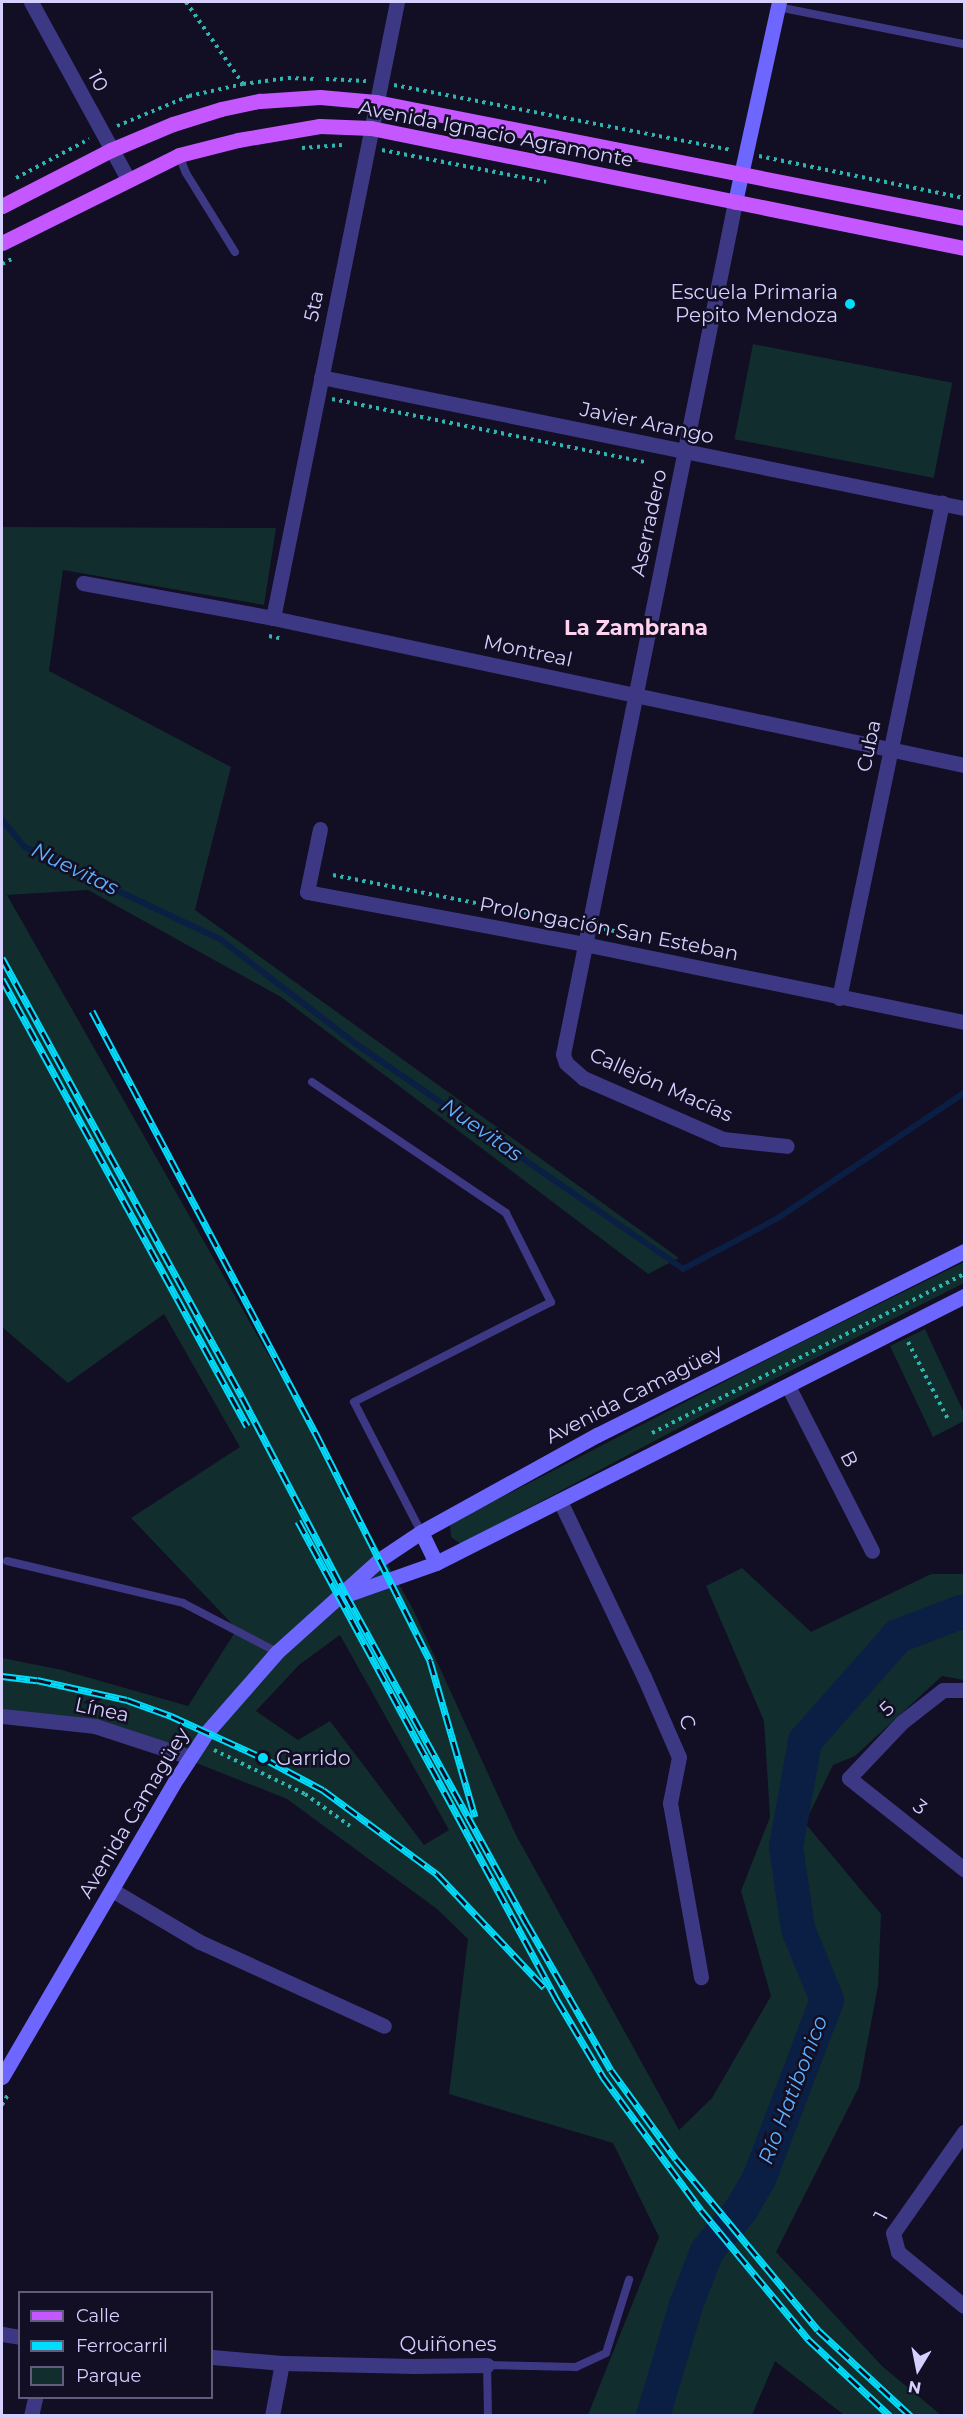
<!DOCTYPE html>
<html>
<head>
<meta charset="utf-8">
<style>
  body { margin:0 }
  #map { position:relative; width:966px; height:2417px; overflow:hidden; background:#120e23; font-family:Montserrat,sans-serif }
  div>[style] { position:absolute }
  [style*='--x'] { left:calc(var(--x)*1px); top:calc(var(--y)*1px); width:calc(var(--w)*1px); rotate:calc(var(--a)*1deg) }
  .green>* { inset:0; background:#112d2d; transform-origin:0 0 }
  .stream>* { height:6px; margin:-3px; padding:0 3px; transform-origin:3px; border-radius:3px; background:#0b1f45 }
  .river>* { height:34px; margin:-17px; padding:0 17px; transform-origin:17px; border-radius:17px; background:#0b1f45 }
  .path>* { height:4px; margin-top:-2px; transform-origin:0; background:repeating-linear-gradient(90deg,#2db6b0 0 3px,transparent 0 7.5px) }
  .service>* { height:8px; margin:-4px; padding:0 4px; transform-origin:4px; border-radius:4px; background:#3d3883 }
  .minor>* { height:15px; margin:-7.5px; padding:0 7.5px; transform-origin:7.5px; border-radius:7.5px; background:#3d3883 }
  .tertiary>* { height:15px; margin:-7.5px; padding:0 7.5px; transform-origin:7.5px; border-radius:7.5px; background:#3d3883 }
  .secondary>* { height:15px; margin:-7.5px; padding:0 7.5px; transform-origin:7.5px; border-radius:7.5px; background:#6e67ff }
  .primary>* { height:15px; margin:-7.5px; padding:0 7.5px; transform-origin:7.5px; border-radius:7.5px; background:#c457ff }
  .rail>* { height:7px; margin-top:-3.5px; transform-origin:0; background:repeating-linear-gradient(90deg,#120e23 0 14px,#00dcfb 0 28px); box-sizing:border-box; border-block:2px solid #00dcfb }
  .dots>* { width:16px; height:16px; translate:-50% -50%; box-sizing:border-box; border:3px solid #120e23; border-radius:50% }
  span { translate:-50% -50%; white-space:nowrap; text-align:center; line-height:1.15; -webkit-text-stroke:5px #120e23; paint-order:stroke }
  .street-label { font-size:20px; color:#d6d0ff }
  .poi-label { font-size:20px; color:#d6d0ff }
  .right { translate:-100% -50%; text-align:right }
  .left { translate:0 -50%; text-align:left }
  .neighbourhood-label { font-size:21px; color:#ffd2ee; font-weight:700 }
  .water-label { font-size:21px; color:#5eb1ff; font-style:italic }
  .frame { position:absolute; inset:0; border:3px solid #d6d0ff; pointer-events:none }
  .legend { position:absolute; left:18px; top:2291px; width:195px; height:108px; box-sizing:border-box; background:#120e23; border:2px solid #605c7b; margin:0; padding:8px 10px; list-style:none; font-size:18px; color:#d6d0ff }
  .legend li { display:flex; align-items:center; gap:12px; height:30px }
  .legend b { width:30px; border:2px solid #605c7b }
  .north { position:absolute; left:888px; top:2339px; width:60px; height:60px; -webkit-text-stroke:4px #120e23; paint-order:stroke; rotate:190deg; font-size:16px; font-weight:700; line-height:24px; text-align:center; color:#d6d0ff }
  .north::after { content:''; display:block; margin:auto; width:21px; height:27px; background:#d6d0ff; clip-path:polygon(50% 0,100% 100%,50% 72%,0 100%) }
</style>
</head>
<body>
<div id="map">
  <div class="green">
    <div style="left:753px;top:344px;width:203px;height:97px;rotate:11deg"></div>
    <div style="clip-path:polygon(evenodd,2px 527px,276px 528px,264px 605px,63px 570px,49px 671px,231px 767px,195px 910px,679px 1258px,648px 1274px,281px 997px,88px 890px,7px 895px,413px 1609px,516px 1835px,679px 2130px,712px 2098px,771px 1996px,741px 1891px,770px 1817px,764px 1721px,706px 1586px,742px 1568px,811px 1632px,931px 1574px,964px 1574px,964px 1680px,942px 1676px,855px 1756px,833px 1765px,805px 1823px,881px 1914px,878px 1986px,859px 2087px,776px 2252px,883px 2367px,941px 2415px,844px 2415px,775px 2361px,752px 2415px,588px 2415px,659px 2237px,613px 2143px,449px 2094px,468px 1939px,437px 1909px,287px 1799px,101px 1725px,2px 1714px,2px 1658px,62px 1670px,188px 1706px,237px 1629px,131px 1518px,240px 1447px,164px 1314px,68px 1383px,2px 1327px,2px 527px,340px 1635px,449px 1830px,424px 1845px,330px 1721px,298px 1740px,256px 1711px,299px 1665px,340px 1635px)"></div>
    <div style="clip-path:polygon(964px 1262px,964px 1283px,707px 1413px,461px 1544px,451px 1537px,450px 1524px,784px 1351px)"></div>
    <div style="clip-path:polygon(925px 1329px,964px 1413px,964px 1421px,933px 1437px,890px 1346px)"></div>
  </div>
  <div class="stream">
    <div style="--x:2;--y:820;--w:35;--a:50"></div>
    <div style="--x:25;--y:847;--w:216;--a:25.3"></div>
    <div style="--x:220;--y:939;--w:172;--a:37.7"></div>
    <div style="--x:356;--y:1044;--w:397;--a:34.5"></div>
    <div style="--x:683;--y:1269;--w:108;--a:-28.2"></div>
    <div style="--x:778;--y:1218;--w:224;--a:-33.9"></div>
  </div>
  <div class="river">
    <div style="--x:653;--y:2416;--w:116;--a:-73.4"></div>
    <div style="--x:686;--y:2305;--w:58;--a:-68.7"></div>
    <div style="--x:707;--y:2251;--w:53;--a:-50.3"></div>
    <div style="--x:741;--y:2210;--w:36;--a:-60"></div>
    <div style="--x:759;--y:2179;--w:191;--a:-69.2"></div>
    <div style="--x:827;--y:2000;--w:77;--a:-112.2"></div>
    <div style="--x:798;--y:1929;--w:83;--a:-98.3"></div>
    <div style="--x:786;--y:1847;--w:108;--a:-79.8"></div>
    <div style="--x:805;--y:1741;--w:140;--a:-48.5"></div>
    <div style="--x:898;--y:1636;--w:67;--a:-20.9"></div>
    <div style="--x:961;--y:1612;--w:3;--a:18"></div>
  </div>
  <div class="path">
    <div style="--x:186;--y:2;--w:100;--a:55.2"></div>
    <div style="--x:326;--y:79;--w:40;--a:2.9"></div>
    <div style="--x:394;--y:85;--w:343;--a:10.9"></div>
    <div style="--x:117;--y:126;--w:78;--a:-22.6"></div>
    <div style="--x:189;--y:96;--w:55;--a:-12.5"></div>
    <div style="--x:243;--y:84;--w:45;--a:-7.6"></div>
    <div style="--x:288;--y:78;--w:27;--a:2"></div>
    <div style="--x:302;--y:148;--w:40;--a:-4.3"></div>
    <div style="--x:382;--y:150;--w:167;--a:11"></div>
    <div style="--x:759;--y:156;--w:209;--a:11.6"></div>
    <div style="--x:16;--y:178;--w:83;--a:-28.1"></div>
    <div style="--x:2;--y:264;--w:11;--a:-27"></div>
    <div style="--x:332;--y:399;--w:322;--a:11.4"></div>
    <div style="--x:269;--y:636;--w:14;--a:12"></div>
    <div style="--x:333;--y:875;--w:244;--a:11.1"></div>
    <div style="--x:604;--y:929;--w:32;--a:11"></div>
    <div style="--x:908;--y:1342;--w:89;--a:62.6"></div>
    <div style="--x:652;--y:1433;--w:350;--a:-27"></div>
    <div style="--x:214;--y:1750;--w:101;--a:25.8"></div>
    <div style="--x:305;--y:1794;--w:55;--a:35.4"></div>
    <div style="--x:2;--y:2105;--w:14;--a:-60"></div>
  </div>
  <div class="service">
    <div style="--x:778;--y:7;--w:190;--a:11.3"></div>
    <div style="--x:179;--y:155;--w:19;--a:69"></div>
    <div style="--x:186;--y:173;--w:93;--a:58.2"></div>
    <div style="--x:312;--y:1082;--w:234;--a:34"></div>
    <div style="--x:506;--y:1213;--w:100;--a:63.2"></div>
    <div style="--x:551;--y:1302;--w:221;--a:153.1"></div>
    <div style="--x:354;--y:1402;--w:146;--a:62.7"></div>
    <div style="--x:7;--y:1561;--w:181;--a:13.4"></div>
    <div style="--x:183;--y:1603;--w:106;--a:27.5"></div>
    <div style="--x:488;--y:2416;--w:51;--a:-91.1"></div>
    <div style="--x:487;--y:2365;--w:89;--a:1.3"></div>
    <div style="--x:576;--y:2367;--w:33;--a:-25"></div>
    <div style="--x:606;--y:2353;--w:77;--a:-72.5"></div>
  </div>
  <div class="minor">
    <div style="--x:735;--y:202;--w:869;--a:101.41"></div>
    <div style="--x:563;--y:1054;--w:9;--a:72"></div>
    <div style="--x:566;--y:1063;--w:23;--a:41"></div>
    <div style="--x:583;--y:1078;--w:153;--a:23.5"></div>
    <div style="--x:723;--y:1139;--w:64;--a:6.2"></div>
    <div style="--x:321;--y:377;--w:656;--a:11.52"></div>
    <div style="--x:83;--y:583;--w:193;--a:10.4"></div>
    <div style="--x:273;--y:618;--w:706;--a:12.01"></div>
    <div style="--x:273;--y:618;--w:628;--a:-78.62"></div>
    <div style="--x:320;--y:829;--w:64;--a:101.7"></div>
    <div style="--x:307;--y:892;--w:282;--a:10.6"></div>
    <div style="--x:584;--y:944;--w:388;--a:11.6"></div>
    <div style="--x:839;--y:998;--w:506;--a:-78.25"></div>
    <div style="--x:788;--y:1386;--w:185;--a:63"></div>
    <div style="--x:560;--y:1501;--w:195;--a:64.5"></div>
    <div style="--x:644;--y:1677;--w:87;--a:66.4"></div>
    <div style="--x:679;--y:1757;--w:47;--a:101.1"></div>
    <div style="--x:670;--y:1803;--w:177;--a:79.9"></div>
    <div style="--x:964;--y:1690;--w:21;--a:180"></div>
    <div style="--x:943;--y:1690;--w:52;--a:142"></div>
    <div style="--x:902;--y:1722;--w:77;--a:133.4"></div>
    <div style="--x:849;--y:1778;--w:147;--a:38.4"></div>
    <div style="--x:2;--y:1716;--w:94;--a:6.1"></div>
    <div style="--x:95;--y:1726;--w:100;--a:18.1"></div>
    <div style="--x:112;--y:1890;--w:102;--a:30.6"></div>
    <div style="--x:200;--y:1942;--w:202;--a:24.5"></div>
    <div style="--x:964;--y:2132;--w:123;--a:125.1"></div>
    <div style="--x:893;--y:2233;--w:20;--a:75"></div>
    <div style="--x:898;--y:2252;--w:85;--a:39.3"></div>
    <div style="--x:2;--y:2334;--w:18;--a:9"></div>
    <div style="--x:212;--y:2357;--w:70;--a:4.9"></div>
    <div style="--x:282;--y:2363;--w:132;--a:1.3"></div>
    <div style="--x:414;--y:2366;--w:73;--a:-0.8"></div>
    <div style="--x:31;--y:2416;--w:18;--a:-77"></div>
    <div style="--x:272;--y:2416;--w:54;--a:-79.3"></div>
  </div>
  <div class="tertiary">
    <div style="--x:31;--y:2;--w:202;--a:61.3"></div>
  </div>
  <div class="secondary">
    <div style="--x:735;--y:202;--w:205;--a:-77.6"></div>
    <div style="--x:421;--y:1532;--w:34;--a:64"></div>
    <div style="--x:343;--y:1596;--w:99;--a:-19.5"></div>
    <div style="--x:436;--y:1563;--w:592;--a:-26.82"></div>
    <div style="--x:2;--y:2077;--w:346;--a:-59.7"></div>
    <div style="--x:177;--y:1778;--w:55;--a:-56.9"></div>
    <div style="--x:207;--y:1732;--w:106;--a:-48.8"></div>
    <div style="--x:277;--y:1652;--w:137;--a:-42"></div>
    <div style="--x:379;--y:1560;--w:50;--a:-33.7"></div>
    <div style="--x:421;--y:1532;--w:201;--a:-28.9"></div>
    <div style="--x:597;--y:1435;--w:411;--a:-26.6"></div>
  </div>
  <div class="primary">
    <div style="--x:2;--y:206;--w:123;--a:-27.2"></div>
    <div style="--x:111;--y:150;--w:67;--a:-22.8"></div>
    <div style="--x:173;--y:124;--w:50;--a:-17.4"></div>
    <div style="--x:221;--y:109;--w:40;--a:-12"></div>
    <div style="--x:260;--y:101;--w:60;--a:-3.8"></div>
    <div style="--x:320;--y:97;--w:56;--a:5.1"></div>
    <div style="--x:376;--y:102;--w:599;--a:11.16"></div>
    <div style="--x:2;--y:243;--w:198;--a:-26.4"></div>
    <div style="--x:179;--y:155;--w:61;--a:-14.3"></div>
    <div style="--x:238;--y:140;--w:83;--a:-9.7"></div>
    <div style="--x:320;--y:126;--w:51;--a:2.2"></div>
    <div style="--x:371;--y:128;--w:605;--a:11.44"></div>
  </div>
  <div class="rail">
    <div style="--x:2;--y:958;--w:500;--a:61.33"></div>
    <div style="--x:242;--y:1397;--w:224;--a:62.3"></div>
    <div style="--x:346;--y:1595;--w:376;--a:61.2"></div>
    <div style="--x:527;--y:1924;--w:168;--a:60.1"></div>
    <div style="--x:611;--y:2070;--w:110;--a:53.9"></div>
    <div style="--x:676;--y:2159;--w:222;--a:50.3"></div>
    <div style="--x:818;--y:2330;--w:127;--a:42.8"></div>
    <div style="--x:2;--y:979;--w:510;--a:61.27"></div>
    <div style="--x:92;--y:1011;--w:479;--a:62.1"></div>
    <div style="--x:316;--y:1434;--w:254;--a:63.3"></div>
    <div style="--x:430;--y:1661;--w:162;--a:73.9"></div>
    <div style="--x:298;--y:1521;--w:545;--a:61.6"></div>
    <div style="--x:557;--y:2000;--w:90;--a:59.1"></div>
    <div style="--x:603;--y:2077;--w:165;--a:53.6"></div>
    <div style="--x:701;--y:2210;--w:168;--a:50.3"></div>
    <div style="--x:808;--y:2339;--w:112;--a:43.2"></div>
    <div style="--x:2;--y:1676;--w:35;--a:7"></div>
    <div style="--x:37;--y:1680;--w:92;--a:12.5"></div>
    <div style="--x:127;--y:1700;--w:47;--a:20"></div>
    <div style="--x:171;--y:1716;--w:101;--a:24.5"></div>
    <div style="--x:263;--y:1758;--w:68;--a:28.1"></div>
    <div style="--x:323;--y:1790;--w:142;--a:36.4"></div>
    <div style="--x:437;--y:1874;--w:156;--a:46.6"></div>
  </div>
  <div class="dots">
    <div style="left:850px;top:304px;background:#00dcfb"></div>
    <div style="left:263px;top:1758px;background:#00dcfb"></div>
  </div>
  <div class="street-label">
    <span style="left:98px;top:81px;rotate:62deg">10</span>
    <span style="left:496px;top:134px;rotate:11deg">Avenida Ignacio Agramonte</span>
    <span style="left:314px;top:306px;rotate:-78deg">5ta</span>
    <span style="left:647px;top:423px;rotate:12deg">Javier Arango</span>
    <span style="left:649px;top:523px;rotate:-78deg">Aserradero</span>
    <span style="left:528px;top:651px;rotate:12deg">Montreal</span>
    <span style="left:869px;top:746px;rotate:-78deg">Cuba</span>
    <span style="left:609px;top:929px;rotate:11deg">Prolongación San Esteban</span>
    <span style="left:661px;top:1085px;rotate:24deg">Callejón Macías</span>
    <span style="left:634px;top:1394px;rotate:-27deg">Avenida Camagüey</span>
    <span style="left:849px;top:1459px;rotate:63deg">B</span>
    <span style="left:887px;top:1709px;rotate:-43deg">5</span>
    <span style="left:102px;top:1710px;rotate:12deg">Línea</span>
    <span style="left:687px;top:1722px;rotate:66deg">C</span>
    <span style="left:920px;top:1807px;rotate:38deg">3</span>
    <span style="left:134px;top:1813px;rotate:-59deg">Avenida Camagüey</span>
    <span style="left:881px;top:2216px;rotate:-63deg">1</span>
    <span style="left:448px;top:2344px">Quiñones</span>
  </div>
  <div class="poi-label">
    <span class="right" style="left:838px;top:304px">Escuela Primaria<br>Pepito Mendoza</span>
    <span class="left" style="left:276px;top:1758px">Garrido</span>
  </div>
  <div class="neighbourhood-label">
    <span style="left:636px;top:628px">La Zambrana</span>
  </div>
  <div class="water-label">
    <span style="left:75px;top:869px;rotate:26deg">Nuevitas</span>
    <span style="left:482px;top:1130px;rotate:35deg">Nuevitas</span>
    <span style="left:793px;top:2090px;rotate:-69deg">Río Hatibonico</span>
  </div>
  <div class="frame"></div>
  <ul class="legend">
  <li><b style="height:8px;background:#c457ff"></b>Calle</li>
  <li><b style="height:8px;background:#00dcfb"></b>Ferrocarril</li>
  <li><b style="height:16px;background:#112d2d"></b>Parque</li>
  </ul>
  <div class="north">N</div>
</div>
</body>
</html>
